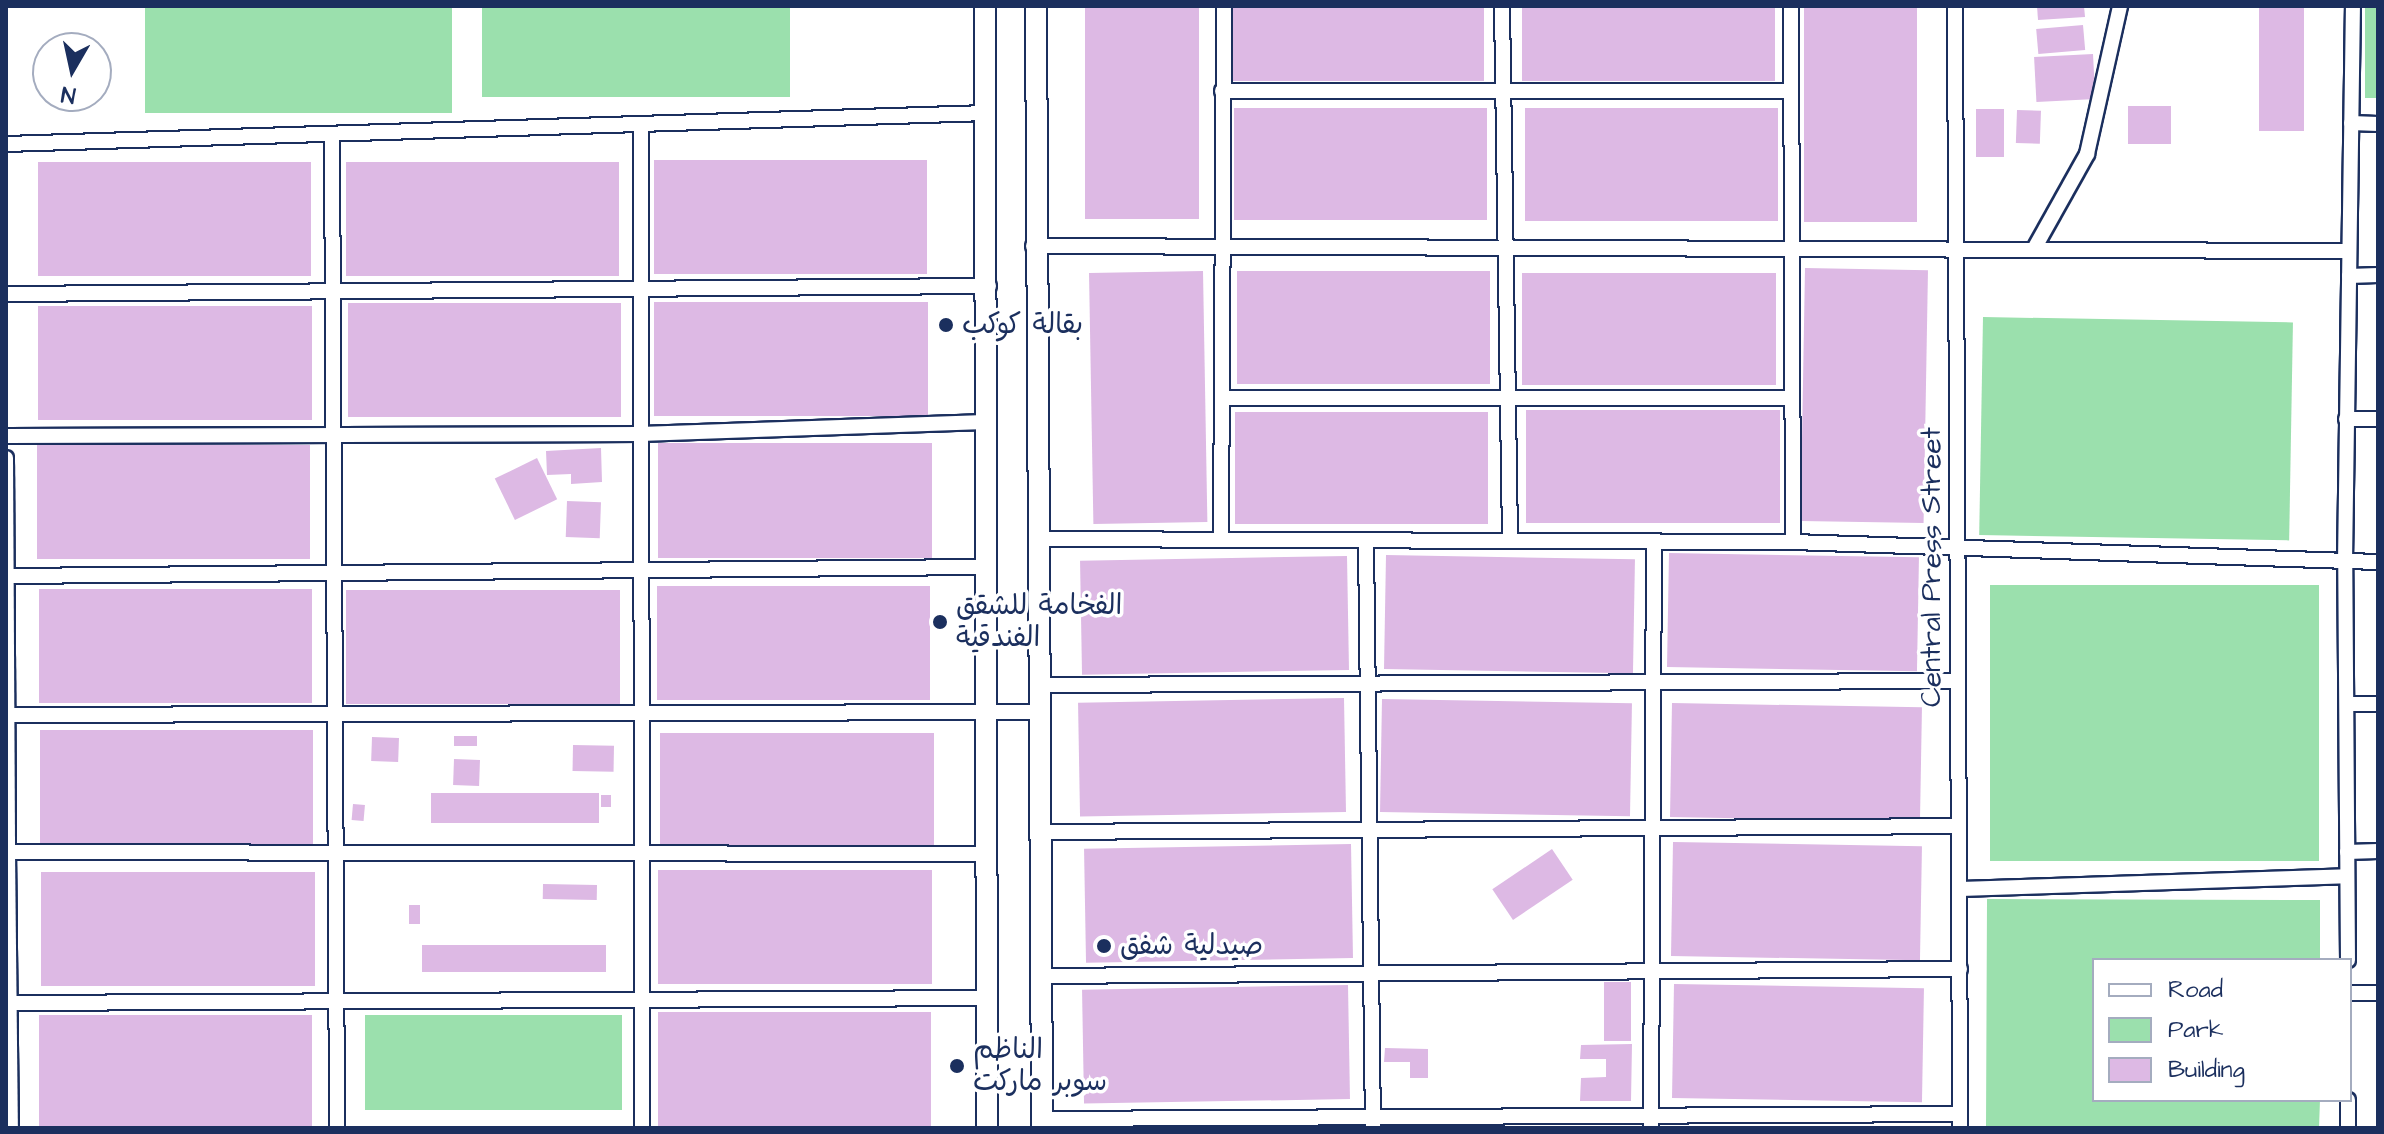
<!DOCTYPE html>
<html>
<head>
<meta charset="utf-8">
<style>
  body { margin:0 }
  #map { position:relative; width:2384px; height:1134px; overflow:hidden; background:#fff; font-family:"Architects Daughter","Playpen Sans Arabic",sans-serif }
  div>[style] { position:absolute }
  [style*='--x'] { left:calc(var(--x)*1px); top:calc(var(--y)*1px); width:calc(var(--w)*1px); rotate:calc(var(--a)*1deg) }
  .green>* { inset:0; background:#9be0ad; transform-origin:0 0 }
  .building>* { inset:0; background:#ddb9e4; transform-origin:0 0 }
  .roads { filter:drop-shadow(2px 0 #1b2f5e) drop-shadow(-2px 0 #1b2f5e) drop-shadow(0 2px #1b2f5e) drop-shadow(0 -2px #1b2f5e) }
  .minor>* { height:14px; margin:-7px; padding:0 7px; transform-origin:7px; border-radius:7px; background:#fff }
  .tertiary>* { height:18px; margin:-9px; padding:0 9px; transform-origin:9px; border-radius:9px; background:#fff }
  .secondary>* { height:20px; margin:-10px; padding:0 10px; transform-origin:10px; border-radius:10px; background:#fff }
  .dots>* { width:22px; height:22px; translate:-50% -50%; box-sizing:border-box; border:4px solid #fff; border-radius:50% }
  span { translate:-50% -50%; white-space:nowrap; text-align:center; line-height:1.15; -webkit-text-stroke:7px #fff; paint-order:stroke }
  .poi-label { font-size:28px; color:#1b2f5e }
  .left { translate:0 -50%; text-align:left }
  .street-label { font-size:28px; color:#1b2f5e }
  .frame { position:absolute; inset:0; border:8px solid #1b2f5e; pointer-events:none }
  .legend { position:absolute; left:2092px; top:958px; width:260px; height:144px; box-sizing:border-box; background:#fff; border:2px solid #a4acbf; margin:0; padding:10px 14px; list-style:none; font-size:24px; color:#1b2f5e }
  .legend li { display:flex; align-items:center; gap:16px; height:40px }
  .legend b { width:40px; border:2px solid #a4acbf }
  .north { position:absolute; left:32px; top:32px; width:80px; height:80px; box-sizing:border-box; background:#fff; border:2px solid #a4acbf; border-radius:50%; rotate:189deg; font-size:22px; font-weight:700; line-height:32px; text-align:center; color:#1b2f5e }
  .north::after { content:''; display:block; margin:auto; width:28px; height:36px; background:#1b2f5e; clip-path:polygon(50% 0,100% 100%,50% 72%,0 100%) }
</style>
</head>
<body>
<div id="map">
  <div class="green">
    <div style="left:145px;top:6px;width:307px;height:107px"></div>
    <div style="left:482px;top:6px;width:308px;height:91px"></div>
    <div style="left:2365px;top:6px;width:13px;height:92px"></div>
    <div style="left:1983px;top:317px;width:310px;height:218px;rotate:1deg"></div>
    <div style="left:2319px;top:585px;width:276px;height:329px;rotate:90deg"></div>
    <div style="clip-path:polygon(1987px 899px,2320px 900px,2320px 960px,2094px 960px,2094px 1100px,2320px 1100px,2319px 1128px,1986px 1128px)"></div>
    <div style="left:622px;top:1015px;width:95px;height:257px;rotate:90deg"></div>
  </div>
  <div class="building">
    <div style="left:1085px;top:6px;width:114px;height:213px"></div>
    <div style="left:1230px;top:6px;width:254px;height:75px"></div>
    <div style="left:1522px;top:6px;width:253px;height:75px"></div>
    <div style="left:1804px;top:6px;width:113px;height:216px"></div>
    <div style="clip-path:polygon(2037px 6px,2084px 6px,2085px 17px,2038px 20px)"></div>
    <div style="left:2259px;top:6px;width:45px;height:125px"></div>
    <div style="left:2083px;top:25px;width:25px;height:47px;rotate:85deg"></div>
    <div style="left:2093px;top:54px;width:45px;height:59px;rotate:87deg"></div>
    <div style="left:2128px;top:106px;width:43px;height:38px"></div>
    <div style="left:1234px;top:108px;width:253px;height:112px"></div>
    <div style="left:1525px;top:108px;width:253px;height:113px"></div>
    <div style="left:1976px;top:109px;width:28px;height:48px"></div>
    <div style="left:2017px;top:110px;width:24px;height:33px;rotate:2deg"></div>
    <div style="left:654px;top:160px;width:273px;height:114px"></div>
    <div style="left:38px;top:162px;width:273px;height:114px"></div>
    <div style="left:346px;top:162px;width:273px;height:114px"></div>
    <div style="left:1805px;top:268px;width:123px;height:253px;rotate:1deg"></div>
    <div style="left:1203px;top:271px;width:251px;height:114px;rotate:89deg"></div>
    <div style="left:1237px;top:271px;width:253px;height:113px"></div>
    <div style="left:1522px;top:273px;width:254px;height:112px"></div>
    <div style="left:654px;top:302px;width:274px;height:114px"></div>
    <div style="left:348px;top:303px;width:273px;height:114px"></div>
    <div style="left:38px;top:306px;width:274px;height:114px"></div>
    <div style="left:1526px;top:410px;width:254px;height:113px"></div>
    <div style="left:1235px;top:412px;width:253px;height:112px"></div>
    <div style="left:932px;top:443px;width:115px;height:274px;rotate:90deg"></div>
    <div style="left:37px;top:445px;width:273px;height:114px"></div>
    <div style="clip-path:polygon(601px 448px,602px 482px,571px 484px,571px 474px,547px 475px,546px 451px)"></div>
    <div style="left:537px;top:458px;width:46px;height:47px;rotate:64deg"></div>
    <div style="left:567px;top:501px;width:34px;height:36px;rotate:2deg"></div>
    <div style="left:1669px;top:553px;width:250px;height:114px;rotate:1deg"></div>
    <div style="left:1386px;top:555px;width:249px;height:114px;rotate:1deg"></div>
    <div style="left:1347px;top:556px;width:114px;height:267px;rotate:89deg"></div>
    <div style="left:657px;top:586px;width:273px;height:114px"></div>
    <div style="left:39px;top:589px;width:273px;height:114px"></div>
    <div style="left:346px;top:590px;width:274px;height:114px"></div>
    <div style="left:1344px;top:698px;width:114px;height:266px;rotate:89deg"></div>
    <div style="left:1382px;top:699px;width:250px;height:113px;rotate:1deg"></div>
    <div style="left:1672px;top:703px;width:250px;height:114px;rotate:1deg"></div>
    <div style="left:40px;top:730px;width:273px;height:114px"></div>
    <div style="left:660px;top:733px;width:274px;height:115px"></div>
    <div style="left:454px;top:736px;width:23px;height:10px"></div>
    <div style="left:372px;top:737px;width:27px;height:24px;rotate:2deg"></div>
    <div style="left:573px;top:745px;width:41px;height:26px;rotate:1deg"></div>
    <div style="left:454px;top:759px;width:26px;height:26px;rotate:2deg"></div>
    <div style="left:431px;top:793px;width:168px;height:30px"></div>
    <div style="left:601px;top:795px;width:10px;height:12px"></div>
    <div style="left:353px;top:804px;width:12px;height:16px;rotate:5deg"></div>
    <div style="left:1673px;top:842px;width:249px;height:114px;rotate:1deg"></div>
    <div style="left:1351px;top:844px;width:114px;height:267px;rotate:89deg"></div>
    <div style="left:1552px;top:849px;width:37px;height:72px;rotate:56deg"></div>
    <div style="left:658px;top:870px;width:274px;height:114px"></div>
    <div style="left:41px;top:872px;width:274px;height:114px"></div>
    <div style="left:543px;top:884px;width:54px;height:15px;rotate:1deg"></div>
    <div style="left:420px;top:905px;width:19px;height:11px;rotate:90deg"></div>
    <div style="left:422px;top:945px;width:184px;height:27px"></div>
    <div style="left:1604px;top:982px;width:27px;height:59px"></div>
    <div style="left:1674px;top:984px;width:250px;height:114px;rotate:1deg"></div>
    <div style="left:1348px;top:985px;width:114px;height:266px;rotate:89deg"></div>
    <div style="left:658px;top:1012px;width:273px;height:114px"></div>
    <div style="left:39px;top:1015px;width:273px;height:113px"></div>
    <div style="clip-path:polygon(1632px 1044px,1631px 1101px,1580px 1101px,1581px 1078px,1606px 1077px,1606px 1059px,1580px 1059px,1581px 1045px)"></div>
    <div style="clip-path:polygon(1385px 1048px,1428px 1049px,1428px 1078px,1410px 1078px,1410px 1062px,1384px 1062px)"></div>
  </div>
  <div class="roads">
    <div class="minor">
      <div style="--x:1502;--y:6;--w:534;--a:89.14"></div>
      <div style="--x:1791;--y:6;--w:536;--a:89.79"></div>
      <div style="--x:1955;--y:6;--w:1122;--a:89.74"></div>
      <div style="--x:1222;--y:91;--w:569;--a:0"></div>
      <div style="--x:2351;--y:123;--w:27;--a:2"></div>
      <div style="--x:641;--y:130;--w:998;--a:89.94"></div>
      <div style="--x:332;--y:136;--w:992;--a:89.71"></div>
      <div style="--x:6;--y:144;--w:982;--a:-1.81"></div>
      <div style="--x:1033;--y:246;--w:1316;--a:0.22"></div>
      <div style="--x:2034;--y:249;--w:109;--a:-60.8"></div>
      <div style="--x:2087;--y:154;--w:152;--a:-77.4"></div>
      <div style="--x:2349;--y:276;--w:29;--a:-2"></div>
      <div style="--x:6;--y:294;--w:983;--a:-0.47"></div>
      <div style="--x:1222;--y:398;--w:570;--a:0"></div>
      <div style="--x:2346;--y:419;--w:32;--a:0"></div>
      <div style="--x:6;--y:436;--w:634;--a:-0.18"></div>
      <div style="--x:640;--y:434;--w:345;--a:-2"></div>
      <div style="--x:6;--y:458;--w:394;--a:89.7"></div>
      <div style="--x:8;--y:852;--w:979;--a:0.12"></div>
      <div style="--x:1221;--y:537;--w:531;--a:-89.68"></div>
      <div style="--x:1036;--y:539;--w:757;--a:0.23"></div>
      <div style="--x:1793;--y:542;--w:585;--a:1.96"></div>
      <div style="--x:1366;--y:540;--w:588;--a:89.32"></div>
      <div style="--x:8;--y:576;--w:979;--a:-0.53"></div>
      <div style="--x:1038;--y:685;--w:919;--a:-0.25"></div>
      <div style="--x:2348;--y:704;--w:30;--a:0"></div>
      <div style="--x:6;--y:715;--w:1032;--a:-0.17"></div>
      <div style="--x:1040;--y:832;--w:917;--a:-0.37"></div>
      <div style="--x:2347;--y:852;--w:31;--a:-2"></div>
      <div style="--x:1960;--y:889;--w:387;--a:-1.9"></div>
      <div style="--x:2348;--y:960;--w:398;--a:-90.4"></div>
      <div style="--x:2345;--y:562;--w:556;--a:-89.18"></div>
      <div style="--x:1042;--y:976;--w:918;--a:-0.44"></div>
      <div style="--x:2350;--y:993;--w:28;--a:0"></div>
      <div style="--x:9;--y:1003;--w:978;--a:-0.29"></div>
      <div style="--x:1042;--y:1119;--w:918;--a:-0.31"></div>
      <div style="--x:1651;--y:1128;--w:586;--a:-89.71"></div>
      <div style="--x:2348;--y:1128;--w:28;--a:-90"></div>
    </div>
    <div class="tertiary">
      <div style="--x:6;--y:851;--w:277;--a:89.4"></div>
    </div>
    <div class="secondary">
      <div style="--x:985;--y:6;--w:1122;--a:89.9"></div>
      <div style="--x:1036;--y:6;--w:1122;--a:89.69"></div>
    </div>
  </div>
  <div class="dots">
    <div style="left:946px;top:325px;background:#1b2f5e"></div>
    <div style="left:940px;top:622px;background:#1b2f5e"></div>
    <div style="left:1104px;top:946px;background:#1b2f5e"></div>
    <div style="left:957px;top:1066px;background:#1b2f5e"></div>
  </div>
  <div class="poi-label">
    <span class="left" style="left:962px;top:325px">بقالة كوكب</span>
    <span class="left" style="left:956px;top:622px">الفخامة للشقق<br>الفندقية</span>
    <span class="left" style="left:1120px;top:946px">صيدلية شفق</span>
    <span class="left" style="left:973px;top:1066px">الناظم<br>سوبر ماركت</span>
  </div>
  <div class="street-label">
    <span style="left:1932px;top:567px;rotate:-90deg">Central Press Street</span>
  </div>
  <div class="frame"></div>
  <ul class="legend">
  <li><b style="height:10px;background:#fff"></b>Road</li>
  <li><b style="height:22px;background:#9be0ad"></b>Park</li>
  <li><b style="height:22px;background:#ddb9e4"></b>Building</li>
  </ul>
  <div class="north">N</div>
</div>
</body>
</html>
